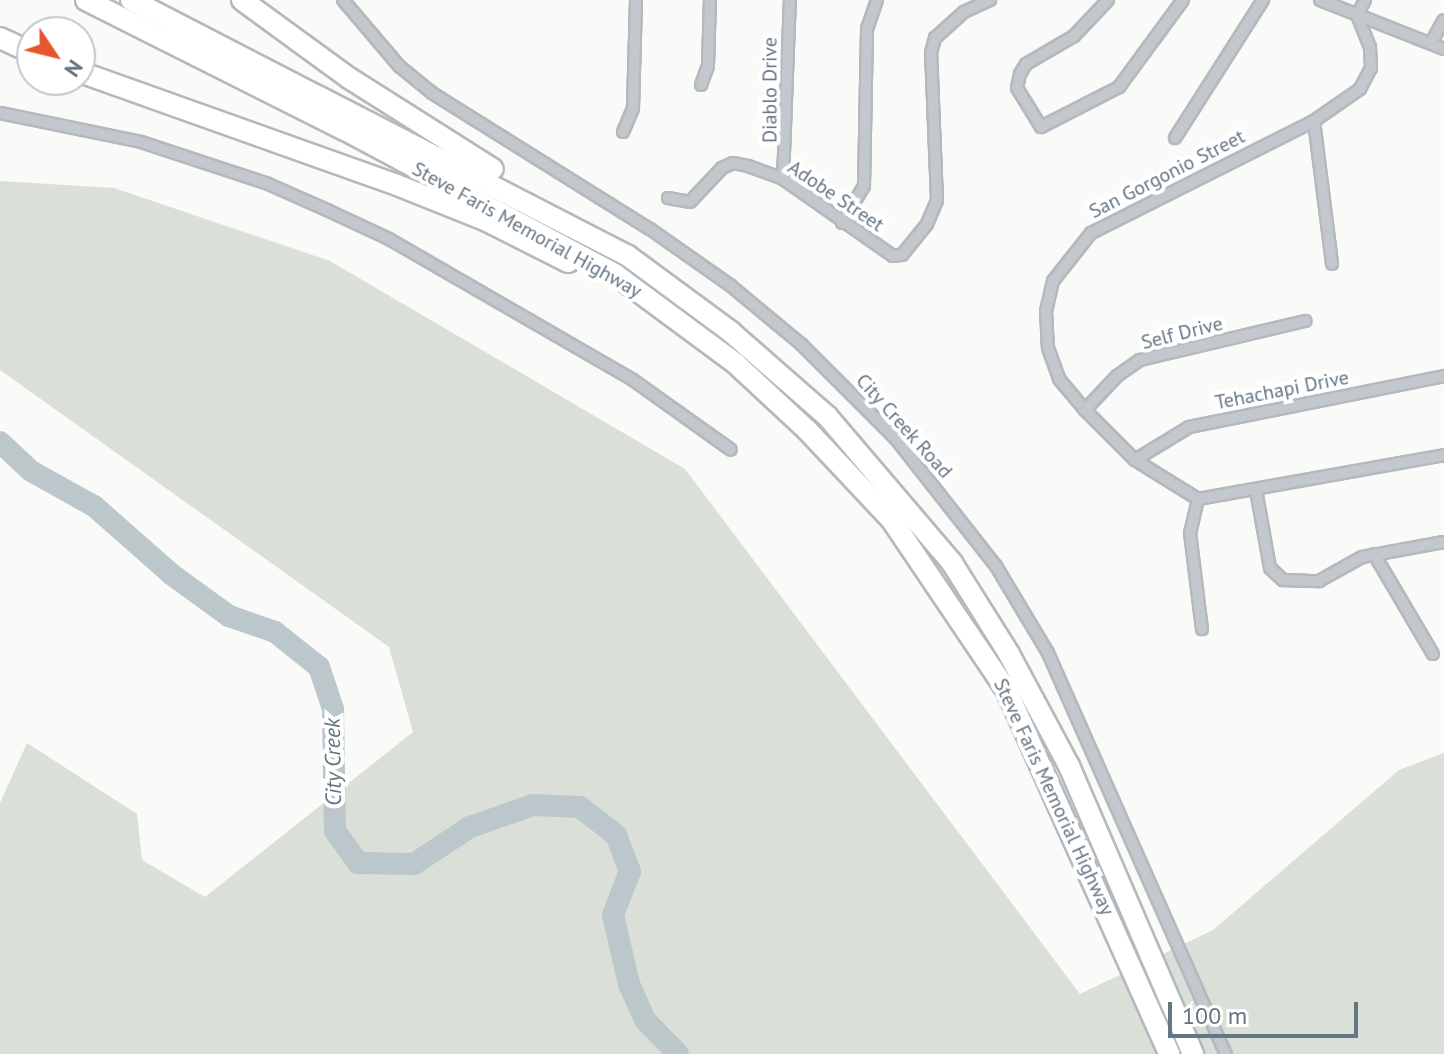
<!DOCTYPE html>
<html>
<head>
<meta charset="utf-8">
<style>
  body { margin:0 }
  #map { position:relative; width:1444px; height:1054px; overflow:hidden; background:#fafaf8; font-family:"PT Sans",sans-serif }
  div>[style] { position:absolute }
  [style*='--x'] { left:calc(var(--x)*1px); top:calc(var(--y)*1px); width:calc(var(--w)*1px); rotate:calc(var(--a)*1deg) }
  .green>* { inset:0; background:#dadfd7 }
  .river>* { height:22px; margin:-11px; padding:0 11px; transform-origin:11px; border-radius:11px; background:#bbc7cb }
  .roads { filter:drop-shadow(2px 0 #b4b9bd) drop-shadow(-2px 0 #b4b9bd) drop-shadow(0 2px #b4b9bd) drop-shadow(0 -2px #b4b9bd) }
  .street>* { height:10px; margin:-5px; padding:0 5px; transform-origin:5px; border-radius:5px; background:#c3c8cc }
  .highway>* { height:20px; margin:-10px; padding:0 10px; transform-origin:10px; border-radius:10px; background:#fff }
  span { translate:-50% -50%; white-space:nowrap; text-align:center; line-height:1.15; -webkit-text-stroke:8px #fff; paint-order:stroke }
  .street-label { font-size:20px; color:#657683 }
  .water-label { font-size:22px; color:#60757c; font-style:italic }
  .north { position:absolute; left:16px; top:16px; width:80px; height:80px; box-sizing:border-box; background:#fff; border:2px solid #c1c8cd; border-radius:50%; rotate:125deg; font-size:22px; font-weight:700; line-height:32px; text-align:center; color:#657683 }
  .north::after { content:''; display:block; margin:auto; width:28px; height:36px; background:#e4572e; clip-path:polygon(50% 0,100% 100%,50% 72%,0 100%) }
  .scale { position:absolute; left:1168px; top:1002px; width:190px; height:36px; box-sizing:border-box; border:4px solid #657683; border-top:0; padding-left:10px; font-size:24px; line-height:28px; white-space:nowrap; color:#657683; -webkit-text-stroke:6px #fff; paint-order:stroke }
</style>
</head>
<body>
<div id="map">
  <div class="green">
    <div style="clip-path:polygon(0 181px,114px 188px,330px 261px,685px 469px,1080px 994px,1213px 930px,1399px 770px,1444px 753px,1444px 1054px,0 1054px,0 803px,27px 743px,137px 814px,142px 860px,205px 897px,413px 732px,389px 647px,0 370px)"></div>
  </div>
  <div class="river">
    <div style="--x:0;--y:442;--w:42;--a:43.1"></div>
    <div style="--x:31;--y:471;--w:72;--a:29.1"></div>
    <div style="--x:94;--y:506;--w:103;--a:41.4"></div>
    <div style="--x:171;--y:574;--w:72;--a:35.9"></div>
    <div style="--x:229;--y:616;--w:49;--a:19.2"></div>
    <div style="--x:275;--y:632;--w:56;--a:38.5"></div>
    <div style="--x:319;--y:667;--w:44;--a:71.6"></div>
    <div style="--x:333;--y:709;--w:122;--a:89.1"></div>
    <div style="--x:335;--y:831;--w:39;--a:54"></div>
    <div style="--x:358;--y:863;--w:56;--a:1"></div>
    <div style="--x:414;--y:864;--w:67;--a:-33.5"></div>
    <div style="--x:470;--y:827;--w:67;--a:-19.2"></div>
    <div style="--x:533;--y:805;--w:47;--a:2.4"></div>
    <div style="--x:580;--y:807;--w:46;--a:37.9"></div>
    <div style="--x:616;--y:835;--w:39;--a:69"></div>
    <div style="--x:630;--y:871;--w:47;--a:111.1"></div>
    <div style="--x:613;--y:915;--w:71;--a:76.9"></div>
    <div style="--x:629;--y:984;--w:39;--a:66"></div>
    <div style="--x:645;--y:1020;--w:47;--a:45.9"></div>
  </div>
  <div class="roads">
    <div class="street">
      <div style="--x:343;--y:0;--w:87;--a:49.7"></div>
      <div style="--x:399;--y:66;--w:43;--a:39.3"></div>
      <div style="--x:432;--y:93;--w:257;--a:32"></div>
      <div style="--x:650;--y:229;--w:99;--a:35.1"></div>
      <div style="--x:731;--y:286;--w:92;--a:39.7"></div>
      <div style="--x:802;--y:345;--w:133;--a:45"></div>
      <div style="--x:896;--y:439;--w:162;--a:51.8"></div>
      <div style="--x:996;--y:566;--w:101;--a:59.1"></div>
      <div style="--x:1048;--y:653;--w:439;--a:66.1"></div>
      <div style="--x:1108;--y:0;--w:50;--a:133.4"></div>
      <div style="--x:1074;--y:36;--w:56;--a:149.7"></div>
      <div style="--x:1026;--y:64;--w:12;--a:121"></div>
      <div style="--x:1020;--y:74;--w:14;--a:102"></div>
      <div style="--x:1017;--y:88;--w:46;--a:58.4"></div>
      <div style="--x:1041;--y:127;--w:88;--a:-27.1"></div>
      <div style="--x:1119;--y:87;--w:108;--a:-53.7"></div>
      <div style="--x:1320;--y:0;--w:133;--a:21.6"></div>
      <div style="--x:1365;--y:0;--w:17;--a:118"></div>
      <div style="--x:1357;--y:15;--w:35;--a:68"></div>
      <div style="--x:1370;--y:48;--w:20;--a:87"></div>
      <div style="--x:1371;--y:68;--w:24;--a:118"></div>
      <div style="--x:1360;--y:89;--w:56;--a:145.2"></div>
      <div style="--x:1314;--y:121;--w:250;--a:153.3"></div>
      <div style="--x:1091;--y:233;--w:61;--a:128.4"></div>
      <div style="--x:1053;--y:281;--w:31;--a:103"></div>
      <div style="--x:1046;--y:311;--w:37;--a:87"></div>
      <div style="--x:1048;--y:348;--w:33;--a:70"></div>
      <div style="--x:1059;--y:379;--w:40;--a:50"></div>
      <div style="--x:1085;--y:410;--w:71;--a:45"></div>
      <div style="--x:1135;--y:460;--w:74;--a:31.8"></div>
      <div style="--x:1198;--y:499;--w:250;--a:-10.1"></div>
      <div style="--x:1431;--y:43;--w:26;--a:-61"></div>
      <div style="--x:701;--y:85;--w:20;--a:-70"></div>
      <div style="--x:708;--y:66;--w:66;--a:-88.3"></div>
      <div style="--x:0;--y:113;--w:144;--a:11.6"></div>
      <div style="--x:141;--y:142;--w:132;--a:18.2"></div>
      <div style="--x:266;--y:183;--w:67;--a:23.9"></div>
      <div style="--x:327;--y:210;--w:68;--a:25.1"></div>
      <div style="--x:389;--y:239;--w:282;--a:30"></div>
      <div style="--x:633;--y:380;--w:120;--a:35.5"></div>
      <div style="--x:1314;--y:121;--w:144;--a:82.8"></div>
      <div style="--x:623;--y:132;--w:26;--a:-67"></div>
      <div style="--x:633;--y:108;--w:108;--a:-88.4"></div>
      <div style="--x:1175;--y:138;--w:164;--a:-57.5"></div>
      <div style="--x:783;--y:179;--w:179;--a:-87.8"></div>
      <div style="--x:668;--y:198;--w:22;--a:10"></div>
      <div style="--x:690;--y:202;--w:47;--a:-46.7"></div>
      <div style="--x:722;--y:168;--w:12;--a:-24"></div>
      <div style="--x:733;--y:163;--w:15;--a:11"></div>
      <div style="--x:748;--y:166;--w:37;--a:20"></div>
      <div style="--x:783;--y:179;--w:134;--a:35"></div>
      <div style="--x:893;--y:256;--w:9;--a:-6"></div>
      <div style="--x:902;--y:255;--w:40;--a:-51"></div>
      <div style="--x:927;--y:224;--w:26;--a:-67"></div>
      <div style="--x:937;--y:200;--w:147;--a:-92.3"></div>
      <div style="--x:931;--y:53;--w:16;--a:-75"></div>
      <div style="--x:935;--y:38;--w:39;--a:-42"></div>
      <div style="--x:964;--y:12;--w:29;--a:-25"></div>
      <div style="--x:842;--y:223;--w:43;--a:-59.3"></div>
      <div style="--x:864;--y:186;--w:157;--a:-88.9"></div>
      <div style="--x:867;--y:29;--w:31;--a:-71"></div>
      <div style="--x:1085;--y:410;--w:47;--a:-46.7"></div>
      <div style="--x:1117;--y:376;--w:28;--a:-35"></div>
      <div style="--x:1140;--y:360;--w:170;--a:-13.3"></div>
      <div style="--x:1135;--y:460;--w:63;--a:-31.4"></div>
      <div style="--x:1189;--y:427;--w:260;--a:-11.3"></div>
      <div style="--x:1256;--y:490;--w:79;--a:79.8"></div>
      <div style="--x:1270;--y:568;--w:18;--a:43"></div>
      <div style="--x:1283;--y:580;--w:36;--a:2"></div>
      <div style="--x:1319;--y:581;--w:49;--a:-29.2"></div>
      <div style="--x:1362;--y:557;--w:83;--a:-10.4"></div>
      <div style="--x:1198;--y:499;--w:35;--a:103"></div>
      <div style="--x:1190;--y:533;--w:97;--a:82.9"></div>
      <div style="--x:1374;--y:554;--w:116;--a:59.5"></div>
    </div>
    <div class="highway">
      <div style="--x:86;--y:0;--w:290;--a:26.7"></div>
      <div style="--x:345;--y:130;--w:307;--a:28.1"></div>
      <div style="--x:616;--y:275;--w:148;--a:36.5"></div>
      <div style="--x:735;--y:363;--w:98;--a:42.9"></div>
      <div style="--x:807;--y:430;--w:122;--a:46.7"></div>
      <div style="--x:891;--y:519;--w:207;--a:56"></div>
      <div style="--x:1007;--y:691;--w:398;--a:65.9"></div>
      <div style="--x:131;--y:0;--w:559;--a:27.25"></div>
      <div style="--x:628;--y:256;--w:128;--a:36.4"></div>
      <div style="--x:731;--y:332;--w:128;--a:41.2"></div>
      <div style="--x:827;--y:416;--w:193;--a:49.6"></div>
      <div style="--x:952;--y:563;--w:107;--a:57.9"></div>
      <div style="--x:1009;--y:654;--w:127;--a:61.8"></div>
      <div style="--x:1069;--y:766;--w:314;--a:66.7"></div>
      <div style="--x:242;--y:0;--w:132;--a:36.1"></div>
      <div style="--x:349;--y:78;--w:170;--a:32.3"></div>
      <div style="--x:0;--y:38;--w:35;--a:25"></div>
      <div style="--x:80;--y:72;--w:337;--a:19.6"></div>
      <div style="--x:397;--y:185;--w:97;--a:21.8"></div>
      <div style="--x:487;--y:221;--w:91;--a:26.8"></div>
    </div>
  </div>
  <div class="street-label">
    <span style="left:770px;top:90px;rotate:-90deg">Diablo Drive</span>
    <span style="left:1167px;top:174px;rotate:-27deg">San Gorgonio Street</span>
    <span style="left:836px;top:196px;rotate:34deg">Adobe Street</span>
    <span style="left:527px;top:230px;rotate:29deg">Steve Faris Memorial Highway</span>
    <span style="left:1182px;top:333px;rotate:-14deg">Self Drive</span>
    <span style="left:1282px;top:390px;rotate:-11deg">Tehachapi Drive</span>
    <span style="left:904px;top:426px;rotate:48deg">City Creek Road</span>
    <span style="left:1054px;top:797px;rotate:65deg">Steve Faris Memorial Highway</span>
  </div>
  <div class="water-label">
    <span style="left:333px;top:762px;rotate:-91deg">City Creek</span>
  </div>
  <div class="north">N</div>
  <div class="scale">100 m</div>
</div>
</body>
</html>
